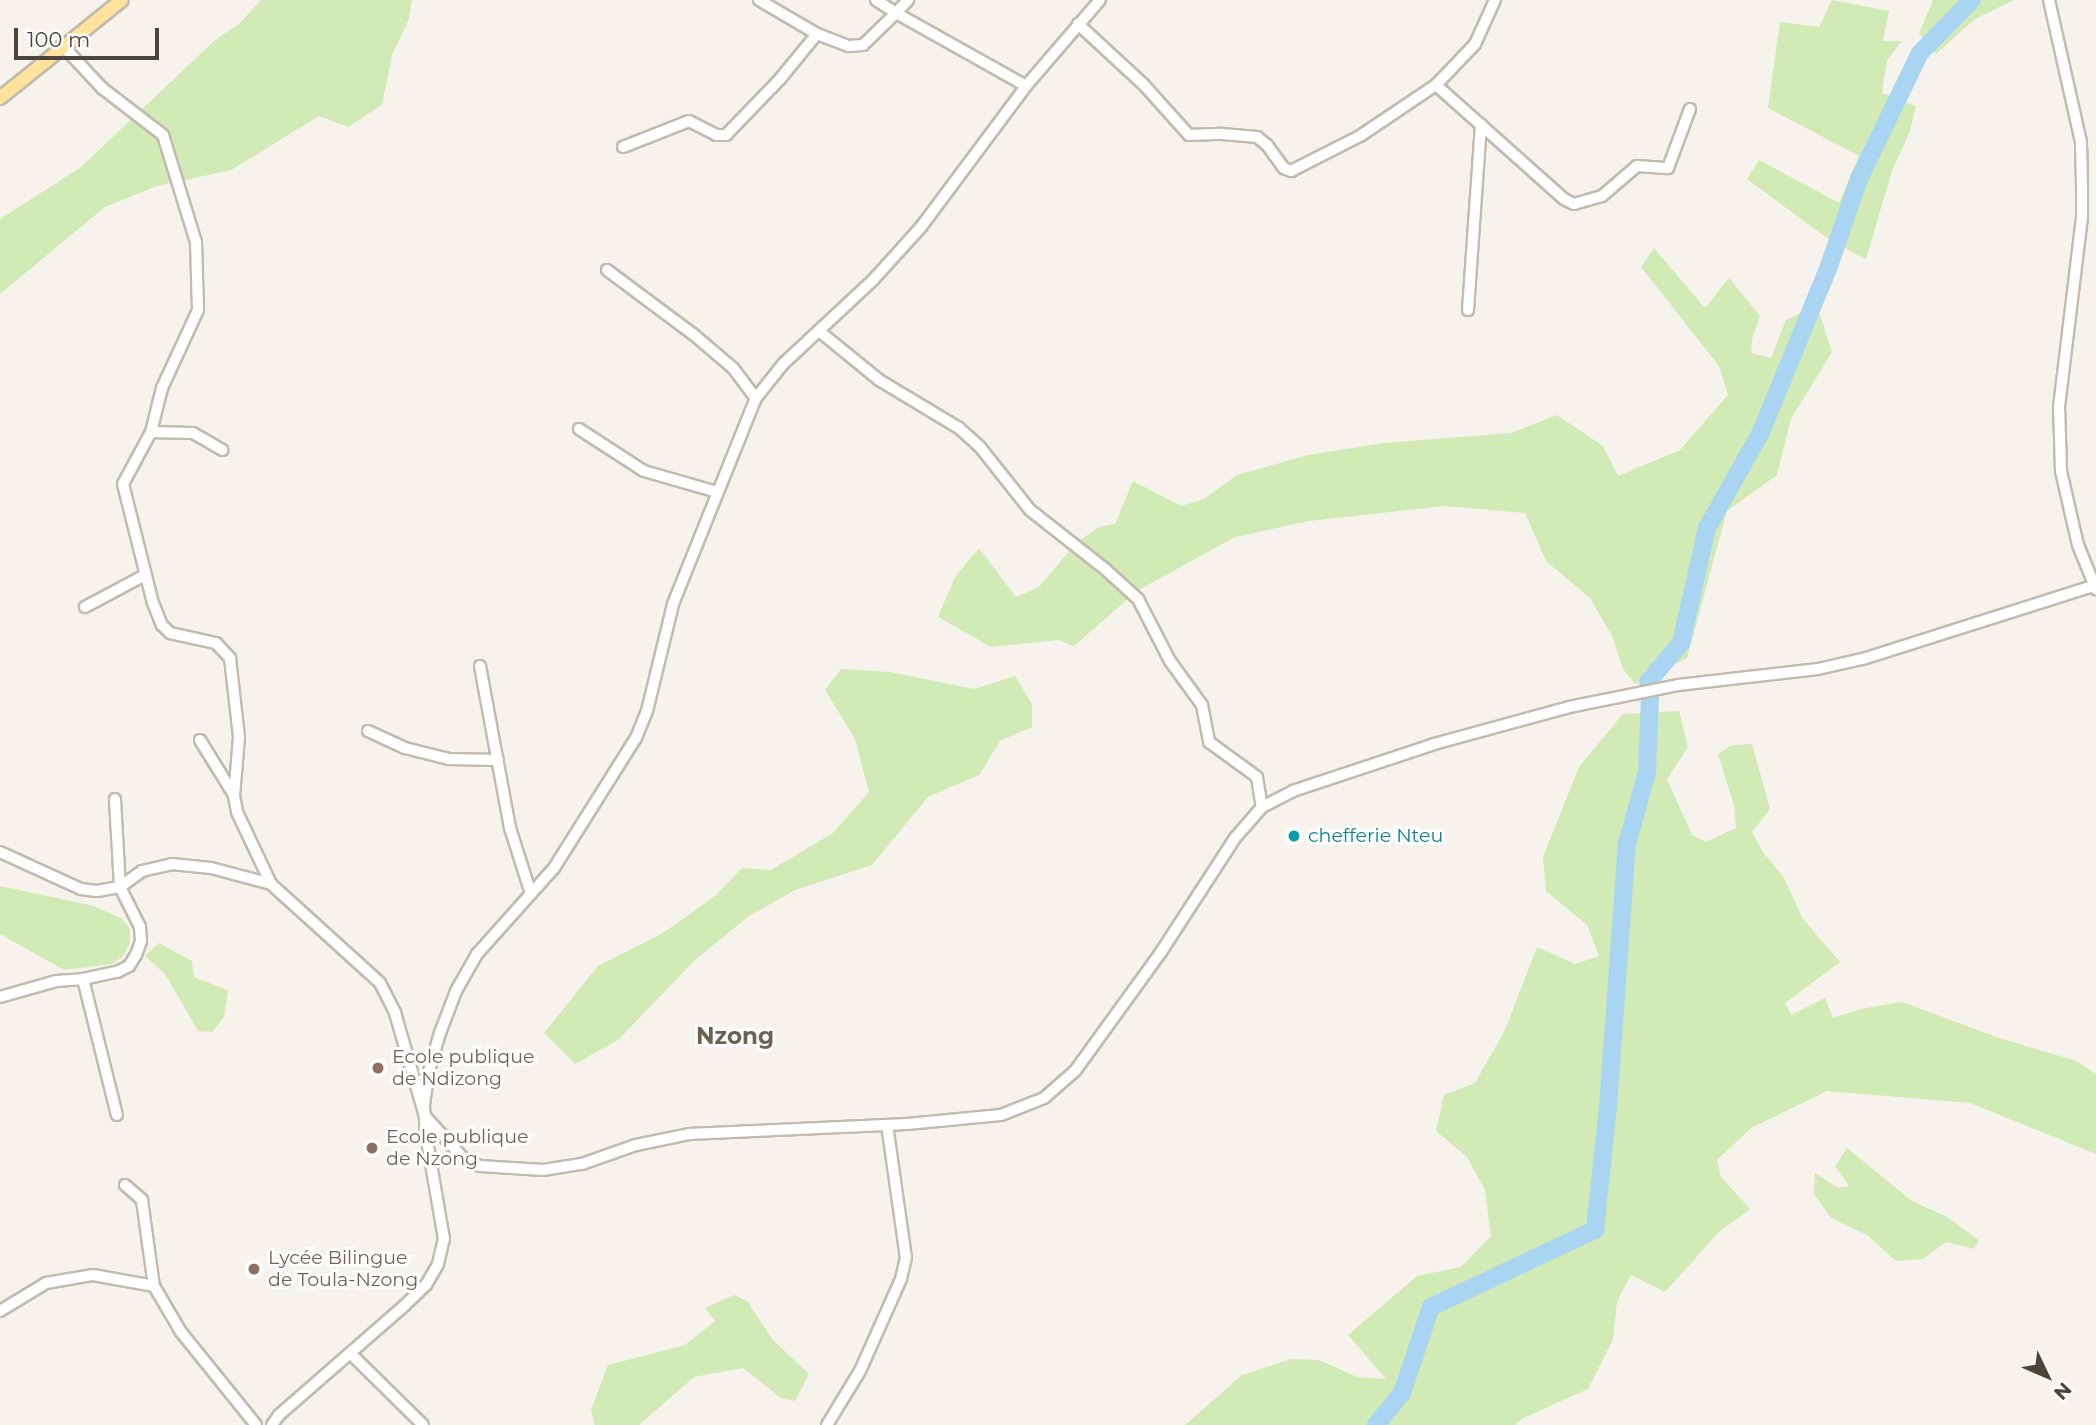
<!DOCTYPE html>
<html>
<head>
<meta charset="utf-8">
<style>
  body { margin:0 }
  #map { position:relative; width:2096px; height:1425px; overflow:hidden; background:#f6f3ec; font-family:Montserrat,sans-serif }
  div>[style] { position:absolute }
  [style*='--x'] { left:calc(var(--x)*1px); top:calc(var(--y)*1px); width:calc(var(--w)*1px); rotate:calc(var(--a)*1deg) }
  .green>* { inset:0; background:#d2eab5 }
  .river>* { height:18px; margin:-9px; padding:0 9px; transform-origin:9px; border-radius:9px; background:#a9d4f2 }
  .roads { filter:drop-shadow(2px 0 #c2bbae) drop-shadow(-2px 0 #c2bbae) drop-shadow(0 2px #c2bbae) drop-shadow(0 -2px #c2bbae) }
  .minor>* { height:10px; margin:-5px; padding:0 5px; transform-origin:5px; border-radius:5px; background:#fff }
  .major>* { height:12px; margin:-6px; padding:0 6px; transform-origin:6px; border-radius:6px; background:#ffe39c }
  .dots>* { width:19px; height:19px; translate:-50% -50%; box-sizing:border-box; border:4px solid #fff; border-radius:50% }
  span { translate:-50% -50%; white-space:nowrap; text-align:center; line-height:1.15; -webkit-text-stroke:6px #fff; paint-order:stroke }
  .culture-label { font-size:19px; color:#0d838f }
  .left { translate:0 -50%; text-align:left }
  .education-label { font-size:19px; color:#785e54 }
  .quarter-label { font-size:23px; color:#6e6250; font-weight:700 }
  .north { position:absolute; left:2012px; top:1341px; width:70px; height:70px; -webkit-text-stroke:5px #fff; paint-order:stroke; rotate:134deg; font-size:19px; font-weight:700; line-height:28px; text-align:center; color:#4b4439 }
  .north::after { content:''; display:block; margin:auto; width:24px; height:32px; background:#4b4439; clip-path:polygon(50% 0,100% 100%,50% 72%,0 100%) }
  .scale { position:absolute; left:14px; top:28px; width:145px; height:32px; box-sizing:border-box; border:4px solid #4b4439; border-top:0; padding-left:9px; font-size:21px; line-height:24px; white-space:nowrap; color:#4b4439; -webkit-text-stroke:5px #fff; paint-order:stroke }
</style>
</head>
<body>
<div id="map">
  <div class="green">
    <div style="clip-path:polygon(261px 0,412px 0,409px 19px,392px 55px,382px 105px,348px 127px,319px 116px,231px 170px,157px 186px,105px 207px,0 294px,0 219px,80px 168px,215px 40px,238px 25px)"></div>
    <div style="clip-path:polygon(1832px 0,1889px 11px,1883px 41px,1902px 41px,1887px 60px,1882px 93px,1916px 106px,1910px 131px,1892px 171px,1866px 259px,1831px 241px,1747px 179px,1759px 160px,1839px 203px,1859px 156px,1768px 108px,1780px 22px,1819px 27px)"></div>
    <div style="clip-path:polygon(1933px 0,2014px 0,1975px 19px,1936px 54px,1919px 33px)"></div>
    <div style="clip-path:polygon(1654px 248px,1705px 308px,1729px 278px,1760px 316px,1752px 339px,1751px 353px,1771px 358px,1786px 320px,1817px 305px,1832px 352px,1791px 419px,1777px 475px,1727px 511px,1687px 658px,1635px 684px,1623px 669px,1612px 636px,1590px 598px,1546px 561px,1525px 513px,1445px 506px,1309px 521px,1235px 537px,1137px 591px,1074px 646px,1059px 640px,991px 647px,938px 617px,955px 577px,979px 548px,1016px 597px,1039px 587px,1076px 543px,1099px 527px,1115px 524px,1133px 481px,1181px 506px,1204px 499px,1237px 475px,1308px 455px,1384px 443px,1511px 433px,1557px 415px,1603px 446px,1618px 476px,1680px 450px,1728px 395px,1719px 366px,1641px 267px)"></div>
    <div style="clip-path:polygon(841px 669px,890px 672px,974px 689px,1015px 676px,1032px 704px,1032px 727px,1000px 741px,979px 775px,928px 797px,872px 865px,795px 890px,749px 916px,696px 959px,618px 1040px,575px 1064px,544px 1033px,598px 966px,663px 933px,715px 896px,742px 868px,771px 870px,833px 833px,869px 792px,855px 739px,825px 690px)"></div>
    <div style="clip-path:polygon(1679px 711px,1688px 747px,1667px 779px,1692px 835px,1706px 842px,1736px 828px,1734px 805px,1718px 754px,1732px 745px,1752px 744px,1770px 809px,1752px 832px,1763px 852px,1784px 878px,1803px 919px,1840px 962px,1785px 1003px,1791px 1015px,1825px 998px,1833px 1018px,1860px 1009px,1902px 1002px,1999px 1038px,2076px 1061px,2096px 1074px,2096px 1154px,1970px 1103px,1827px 1091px,1751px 1128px,1717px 1160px,1721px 1177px,1750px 1209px,1719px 1232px,1665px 1292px,1631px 1275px,1617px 1301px,1613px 1339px,1588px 1389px,1521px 1419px,1515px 1425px,1185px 1425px,1242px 1375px,1291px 1359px,1319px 1360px,1357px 1377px,1386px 1379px,1348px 1335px,1417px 1276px,1461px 1267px,1491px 1236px,1485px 1190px,1467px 1157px,1436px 1131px,1444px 1095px,1475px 1083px,1505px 1030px,1537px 947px,1575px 964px,1599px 956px,1587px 925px,1546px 891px,1543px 857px,1579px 767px,1623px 714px)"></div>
    <div style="clip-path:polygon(0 886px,94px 906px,121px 918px,130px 929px,130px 943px,123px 956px,112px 964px,64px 970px,0 934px)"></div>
    <div style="clip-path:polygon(159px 943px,192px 961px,194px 977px,228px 990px,224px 1017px,212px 1032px,198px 1031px,165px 974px,145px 956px)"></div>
    <div style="clip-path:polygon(1847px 1148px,1912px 1201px,1945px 1216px,1979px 1240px,1974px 1249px,1946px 1242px,1923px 1259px,1896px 1261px,1867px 1235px,1831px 1218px,1814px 1194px,1815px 1173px,1838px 1188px,1849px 1186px,1835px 1166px)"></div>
    <div style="clip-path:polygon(734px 1295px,747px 1301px,773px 1340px,809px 1374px,795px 1401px,781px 1398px,743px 1368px,694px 1377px,639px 1425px,595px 1425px,591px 1410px,608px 1365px,685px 1345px,715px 1321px,705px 1308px)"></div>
  </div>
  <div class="river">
    <div style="--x:1648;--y:682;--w:51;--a:-49.8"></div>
    <div style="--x:1681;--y:643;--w:118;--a:-77.3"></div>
    <div style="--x:1707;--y:528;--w:110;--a:-60.6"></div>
    <div style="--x:1761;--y:432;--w:176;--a:-67.7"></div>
    <div style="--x:1828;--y:269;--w:95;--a:-71"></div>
    <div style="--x:1859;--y:179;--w:140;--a:-64.2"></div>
    <div style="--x:1920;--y:53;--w:74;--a:-45.5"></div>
    <div style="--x:1376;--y:1425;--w:41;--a:-50.9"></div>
    <div style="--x:1402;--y:1393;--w:91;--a:-71.4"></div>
    <div style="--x:1431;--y:1307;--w:181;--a:-25.2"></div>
    <div style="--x:1595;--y:1230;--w:124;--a:-84"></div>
    <div style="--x:1608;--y:1107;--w:264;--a:-85.9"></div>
    <div style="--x:1627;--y:844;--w:75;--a:-74.5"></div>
    <div style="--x:1647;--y:772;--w:74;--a:-87.7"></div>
  </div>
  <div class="roads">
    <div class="minor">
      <div style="--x:759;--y:0;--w:67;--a:30.4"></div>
      <div style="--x:817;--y:34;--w:34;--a:21"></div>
      <div style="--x:849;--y:46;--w:14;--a:-4"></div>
      <div style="--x:863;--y:45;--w:46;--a:-44.1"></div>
      <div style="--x:896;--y:13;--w:149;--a:29.3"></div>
      <div style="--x:876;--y:0;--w:24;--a:33"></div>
      <div style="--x:896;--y:13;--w:18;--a:-47"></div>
      <div style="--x:2049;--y:0;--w:146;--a:77.3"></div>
      <div style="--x:2081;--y:142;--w:45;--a:88.7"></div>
      <div style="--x:2082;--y:187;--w:30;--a:90"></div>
      <div style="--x:2082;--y:217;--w:190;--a:96.9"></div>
      <div style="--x:2059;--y:406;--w:65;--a:88.2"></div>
      <div style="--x:2061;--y:471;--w:76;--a:77.1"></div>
      <div style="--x:2078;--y:545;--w:48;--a:67.8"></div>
      <div style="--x:1078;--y:24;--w:90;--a:42.7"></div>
      <div style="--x:1144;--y:85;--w:67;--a:48"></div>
      <div style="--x:1189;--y:135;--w:33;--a:-2"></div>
      <div style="--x:1222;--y:134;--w:35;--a:5"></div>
      <div style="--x:1257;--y:137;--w:13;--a:39"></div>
      <div style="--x:1267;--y:145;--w:29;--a:54"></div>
      <div style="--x:1284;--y:168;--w:8;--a:23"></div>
      <div style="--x:1291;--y:171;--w:77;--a:-26.9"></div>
      <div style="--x:1360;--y:136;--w:92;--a:-33.9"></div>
      <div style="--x:1436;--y:85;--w:57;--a:-46.4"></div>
      <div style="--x:1475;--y:44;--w:48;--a:-65.6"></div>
      <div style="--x:62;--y:45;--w:59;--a:47.1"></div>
      <div style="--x:102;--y:88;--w:77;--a:37.6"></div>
      <div style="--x:163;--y:135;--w:112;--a:72.9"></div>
      <div style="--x:196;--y:242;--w:68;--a:88.3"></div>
      <div style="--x:198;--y:310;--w:86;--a:114.8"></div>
      <div style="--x:162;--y:388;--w:45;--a:104"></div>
      <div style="--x:151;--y:432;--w:59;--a:118.3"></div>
      <div style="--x:123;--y:484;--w:123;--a:75.9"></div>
      <div style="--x:153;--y:603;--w:24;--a:68"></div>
      <div style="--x:162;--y:625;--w:11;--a:45"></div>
      <div style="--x:170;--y:633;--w:47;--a:12.3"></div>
      <div style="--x:216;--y:643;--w:21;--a:47"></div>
      <div style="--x:230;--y:658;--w:80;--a:83.5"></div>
      <div style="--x:239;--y:737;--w:59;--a:94.8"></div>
      <div style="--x:234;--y:796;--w:16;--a:79"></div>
      <div style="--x:237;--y:812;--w:80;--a:64.7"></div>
      <div style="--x:1436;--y:85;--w:171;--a:41.7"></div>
      <div style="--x:1564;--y:199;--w:11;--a:27"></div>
      <div style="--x:1574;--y:204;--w:29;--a:-16"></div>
      <div style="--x:1602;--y:196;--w:46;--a:-40.6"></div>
      <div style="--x:1637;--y:166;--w:31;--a:4"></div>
      <div style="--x:1668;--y:168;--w:63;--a:-69.6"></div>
      <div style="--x:623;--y:147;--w:71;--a:-21.5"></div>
      <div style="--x:689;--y:121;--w:30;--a:27"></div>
      <div style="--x:716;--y:135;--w:10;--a:0"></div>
      <div style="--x:726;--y:135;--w:78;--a:-46"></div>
      <div style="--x:780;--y:79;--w:58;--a:-50.6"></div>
      <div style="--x:607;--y:270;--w:107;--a:36.7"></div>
      <div style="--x:693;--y:334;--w:52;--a:40.4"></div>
      <div style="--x:733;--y:368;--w:38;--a:53"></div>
      <div style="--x:1468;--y:310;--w:186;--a:-86"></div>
      <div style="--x:819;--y:331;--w:77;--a:39.2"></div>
      <div style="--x:879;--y:380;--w:93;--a:31"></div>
      <div style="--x:959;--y:428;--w:28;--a:42"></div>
      <div style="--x:980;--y:447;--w:80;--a:51.6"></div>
      <div style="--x:1030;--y:510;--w:95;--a:38.2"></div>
      <div style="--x:1105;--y:569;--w:45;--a:42.3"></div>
      <div style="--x:1138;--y:599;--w:70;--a:62.7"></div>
      <div style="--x:1170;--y:661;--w:54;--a:54"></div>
      <div style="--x:1202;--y:705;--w:38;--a:79"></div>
      <div style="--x:1209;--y:742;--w:59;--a:36.1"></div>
      <div style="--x:1257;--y:777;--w:30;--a:81"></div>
      <div style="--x:579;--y:429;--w:77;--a:32.9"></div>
      <div style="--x:644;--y:471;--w:76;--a:16"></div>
      <div style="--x:151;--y:432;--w:42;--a:1.4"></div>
      <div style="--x:193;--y:433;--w:34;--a:30"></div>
      <div style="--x:85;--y:607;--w:68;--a:-28.1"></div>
      <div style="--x:480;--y:666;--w:165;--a:79.5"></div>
      <div style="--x:510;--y:828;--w:69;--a:72.3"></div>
      <div style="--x:368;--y:731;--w:41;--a:24.7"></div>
      <div style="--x:405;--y:748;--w:45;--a:14"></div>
      <div style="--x:449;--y:759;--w:49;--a:1.2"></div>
      <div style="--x:200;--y:740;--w:65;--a:58.3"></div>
      <div style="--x:0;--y:852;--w:89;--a:24.6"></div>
      <div style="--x:81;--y:889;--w:16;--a:7"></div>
      <div style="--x:97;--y:891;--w:23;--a:-10"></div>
      <div style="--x:120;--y:887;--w:27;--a:-36"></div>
      <div style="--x:142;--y:871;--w:31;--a:-13"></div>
      <div style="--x:172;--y:864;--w:39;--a:6"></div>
      <div style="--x:211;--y:868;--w:62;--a:14.9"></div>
      <div style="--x:271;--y:884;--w:147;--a:42.2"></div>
      <div style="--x:380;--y:983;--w:34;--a:63"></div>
      <div style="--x:395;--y:1013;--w:107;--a:73.8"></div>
      <div style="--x:425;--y:1116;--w:58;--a:47.8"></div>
      <div style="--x:464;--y:1159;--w:17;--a:24"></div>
      <div style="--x:480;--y:1166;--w:63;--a:3.6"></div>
      <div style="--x:543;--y:1170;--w:39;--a:-9"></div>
      <div style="--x:582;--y:1164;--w:57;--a:-19.4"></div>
      <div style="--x:636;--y:1145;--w:54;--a:-11.7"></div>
      <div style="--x:689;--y:1134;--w:218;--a:-2.6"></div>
      <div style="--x:907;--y:1124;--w:94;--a:-5.5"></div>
      <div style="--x:1001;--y:1115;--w:46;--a:-21.6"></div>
      <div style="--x:1044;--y:1098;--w:41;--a:-41.1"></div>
      <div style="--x:1075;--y:1071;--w:147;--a:-54.1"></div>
      <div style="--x:1161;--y:952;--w:136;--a:-57"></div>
      <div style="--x:1235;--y:838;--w:41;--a:-48.9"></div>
      <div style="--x:1262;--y:807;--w:35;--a:-27"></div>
      <div style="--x:1293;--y:791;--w:149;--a:-18.4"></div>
      <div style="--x:1434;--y:744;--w:140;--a:-15.3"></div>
      <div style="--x:1569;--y:707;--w:111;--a:-11.4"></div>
      <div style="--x:1678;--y:685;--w:141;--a:-6.5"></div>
      <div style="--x:1818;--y:669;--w:49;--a:-12.9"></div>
      <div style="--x:1866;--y:658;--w:241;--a:-17.6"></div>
      <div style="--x:83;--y:979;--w:140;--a:76"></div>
      <div style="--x:0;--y:997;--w:58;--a:-15.9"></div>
      <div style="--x:56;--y:981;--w:27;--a:-4"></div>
      <div style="--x:83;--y:979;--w:35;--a:-12"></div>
      <div style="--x:117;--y:972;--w:13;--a:-27"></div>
      <div style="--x:129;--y:966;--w:13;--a:-58"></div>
      <div style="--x:136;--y:955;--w:15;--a:-70"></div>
      <div style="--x:141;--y:941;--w:14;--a:-94"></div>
      <div style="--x:140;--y:927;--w:45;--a:-116.6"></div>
      <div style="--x:120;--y:887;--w:88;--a:-93.3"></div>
      <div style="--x:125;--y:1185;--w:23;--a:41"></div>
      <div style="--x:142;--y:1200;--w:87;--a:82.1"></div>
      <div style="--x:0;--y:1311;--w:54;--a:-31.3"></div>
      <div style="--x:46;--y:1283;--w:48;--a:-9.7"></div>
      <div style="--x:93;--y:1275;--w:62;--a:10.2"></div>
      <div style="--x:154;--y:1286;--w:53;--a:59.6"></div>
      <div style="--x:181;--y:1332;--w:119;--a:51.1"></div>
      <div style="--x:351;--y:1354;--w:101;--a:44.6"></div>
      <div style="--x:272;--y:1425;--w:12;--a:-55"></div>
      <div style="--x:279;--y:1415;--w:167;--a:-41.1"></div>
      <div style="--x:405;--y:1305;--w:29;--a:-44"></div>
      <div style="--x:426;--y:1285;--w:24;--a:-60"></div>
      <div style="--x:438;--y:1264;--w:26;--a:-77"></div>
      <div style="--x:444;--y:1239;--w:106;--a:-99.8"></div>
      <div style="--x:426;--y:1135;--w:30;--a:-94"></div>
      <div style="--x:424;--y:1105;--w:34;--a:-82"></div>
      <div style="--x:429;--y:1071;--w:40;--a:-74"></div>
      <div style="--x:440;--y:1033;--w:45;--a:-69.1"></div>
      <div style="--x:456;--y:991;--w:43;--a:-60.4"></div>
      <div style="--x:477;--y:954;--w:115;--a:-48.2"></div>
      <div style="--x:554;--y:868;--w:154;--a:-57.8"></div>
      <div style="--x:636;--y:738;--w:29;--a:-68"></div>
      <div style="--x:647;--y:711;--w:110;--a:-76.3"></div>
      <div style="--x:673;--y:604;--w:222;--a:-68.1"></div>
      <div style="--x:756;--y:398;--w:43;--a:-51.5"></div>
      <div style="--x:783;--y:364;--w:123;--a:-43"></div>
      <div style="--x:873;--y:280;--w:72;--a:-47.8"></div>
      <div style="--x:921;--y:227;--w:176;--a:-53.3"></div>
      <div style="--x:1026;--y:86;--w:113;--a:-49.3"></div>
      <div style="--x:827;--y:1425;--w:63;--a:-58.6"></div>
      <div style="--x:860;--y:1371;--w:101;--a:-66"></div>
      <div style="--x:901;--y:1279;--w:22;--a:-77"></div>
      <div style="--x:906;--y:1258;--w:134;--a:-98.1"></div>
    </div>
    <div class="major">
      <div style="--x:0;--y:98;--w:156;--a:-38.8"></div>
    </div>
  </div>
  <div class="dots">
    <div style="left:1294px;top:836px;background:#0f9aa8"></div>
    <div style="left:378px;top:1068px;background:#8d6e63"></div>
    <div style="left:372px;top:1148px;background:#8d6e63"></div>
    <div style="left:254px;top:1269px;background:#8d6e63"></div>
  </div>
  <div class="culture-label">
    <span class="left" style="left:1308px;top:836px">chefferie Nteu</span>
  </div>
  <div class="education-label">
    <span class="left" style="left:392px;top:1068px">Ecole publique<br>de Ndizong</span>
    <span class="left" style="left:386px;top:1148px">Ecole publique<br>de Nzong</span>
    <span class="left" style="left:268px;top:1269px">Lycée Bilingue<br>de Toula-Nzong</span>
  </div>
  <div class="quarter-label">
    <span style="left:735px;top:1036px">Nzong</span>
  </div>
  <div class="north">N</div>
  <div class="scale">100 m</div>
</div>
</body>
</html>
